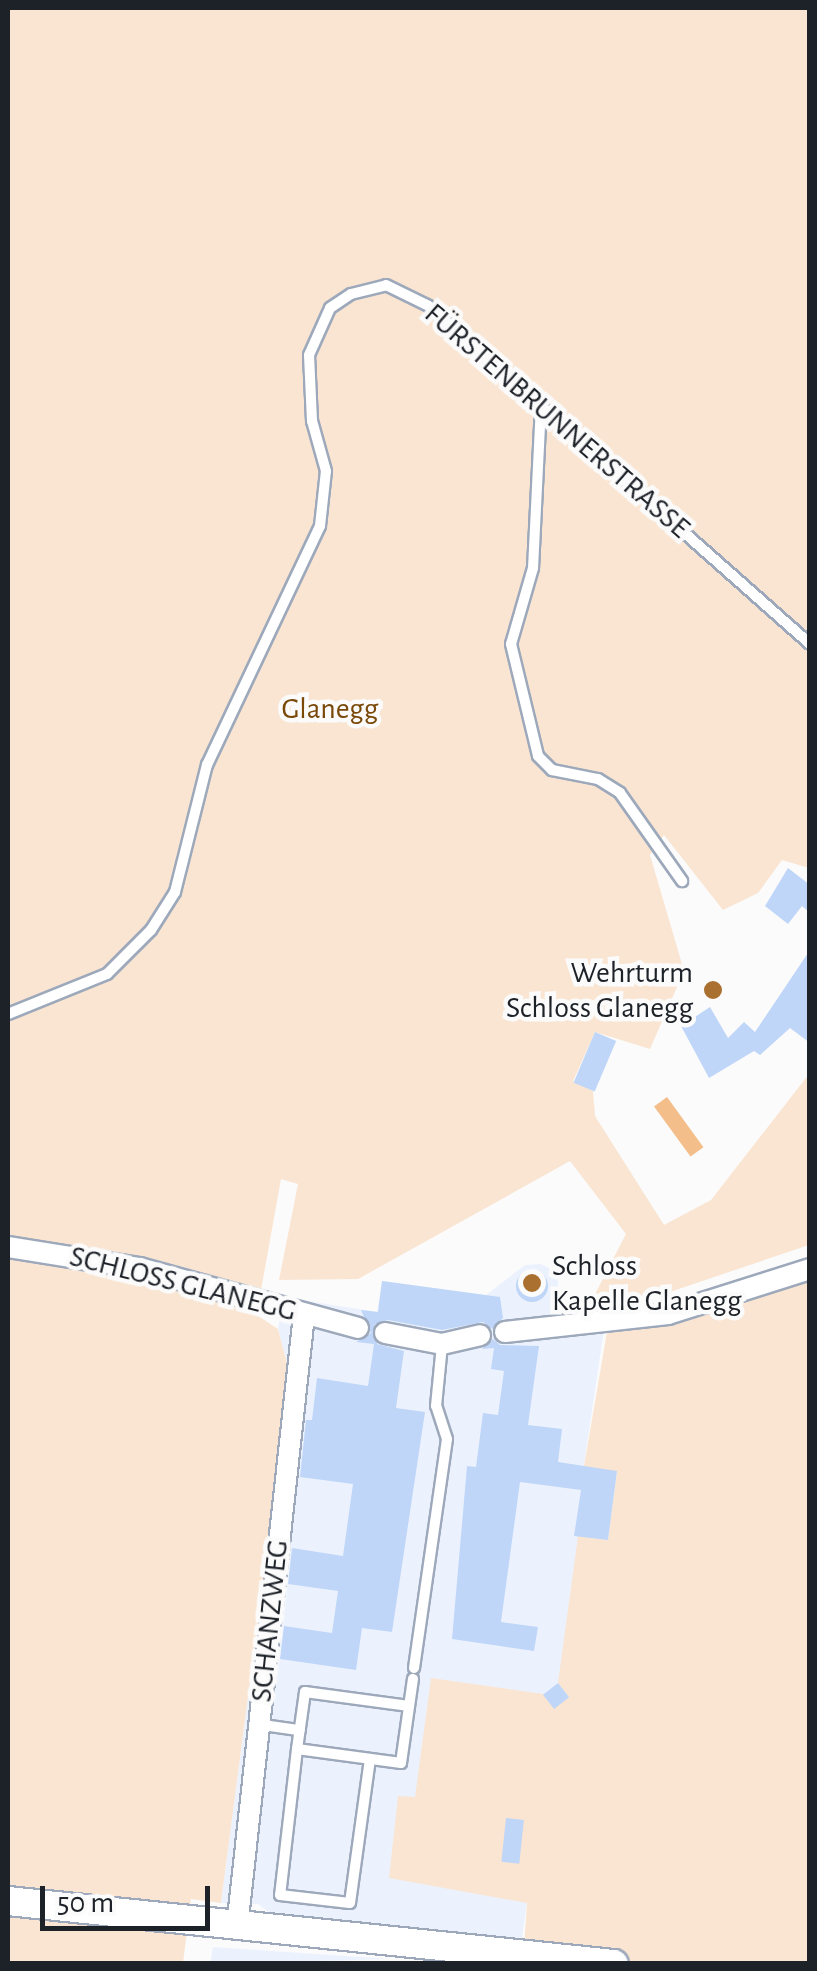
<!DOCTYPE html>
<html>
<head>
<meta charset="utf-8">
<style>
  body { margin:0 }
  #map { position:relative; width:817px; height:1971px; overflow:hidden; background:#fbfbfb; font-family:"Alegreya Sans",sans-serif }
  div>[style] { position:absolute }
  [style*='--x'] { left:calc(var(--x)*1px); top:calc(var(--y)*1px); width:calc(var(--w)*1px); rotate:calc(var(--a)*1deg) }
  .built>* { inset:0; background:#ecf2fd }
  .green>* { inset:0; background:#f9e5d2 }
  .water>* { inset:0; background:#f3be8a; transform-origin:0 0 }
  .building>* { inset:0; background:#bfd6f8; transform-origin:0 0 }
  .round { border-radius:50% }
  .roads { filter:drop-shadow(2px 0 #9da9bb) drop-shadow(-2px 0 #9da9bb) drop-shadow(0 2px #9da9bb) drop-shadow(0 -2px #9da9bb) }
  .lane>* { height:10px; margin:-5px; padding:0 5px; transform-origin:5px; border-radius:5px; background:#fff }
  .street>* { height:20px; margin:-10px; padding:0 10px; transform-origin:10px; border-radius:10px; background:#fff }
  .secondary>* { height:28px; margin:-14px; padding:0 14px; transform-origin:14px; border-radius:14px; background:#fff }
  .dots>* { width:28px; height:28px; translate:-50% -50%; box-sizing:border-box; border:5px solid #fbfbfb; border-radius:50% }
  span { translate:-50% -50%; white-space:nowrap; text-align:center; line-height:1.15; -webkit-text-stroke:9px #fbfbfb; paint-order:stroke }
  .street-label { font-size:30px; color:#1d2128 }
  .park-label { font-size:30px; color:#7a4909 }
  .poi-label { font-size:30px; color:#1d2128 }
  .right { translate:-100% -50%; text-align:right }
  .left { translate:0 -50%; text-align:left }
  .frame { position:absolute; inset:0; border:10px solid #1d2128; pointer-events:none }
  .scale { position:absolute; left:40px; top:1886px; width:170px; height:45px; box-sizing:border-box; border:5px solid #1d2128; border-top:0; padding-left:12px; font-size:30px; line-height:35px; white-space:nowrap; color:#1d2128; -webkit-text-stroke:8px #fbfbfb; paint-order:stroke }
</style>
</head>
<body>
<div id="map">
  <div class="built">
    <div style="clip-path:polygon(541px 1264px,558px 1273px,558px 1315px,607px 1309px,584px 1465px,617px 1471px,608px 1540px,579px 1536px,569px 1697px,554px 1708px,522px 1939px,275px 1917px,258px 1904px,221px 1903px,290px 1375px,278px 1329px,283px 1297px,377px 1312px,382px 1281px,486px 1295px,525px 1265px)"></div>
    <div style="clip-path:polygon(213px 1947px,390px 1959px,210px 1964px)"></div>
  </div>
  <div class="green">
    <div style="clip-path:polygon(8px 8px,809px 8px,809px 868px,782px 860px,758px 893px,723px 910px,664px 835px,650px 855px,684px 971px,650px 1049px,595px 1032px,573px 1081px,593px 1091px,595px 1116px,664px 1225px,711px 1200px,809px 1074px,809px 1245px,655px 1297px,591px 1302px,626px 1234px,570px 1161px,358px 1279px,279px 1280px,298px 1184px,281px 1179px,261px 1290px,183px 1267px,8px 1240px)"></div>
    <div style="clip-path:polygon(8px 1257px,231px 1298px,278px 1329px,290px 1375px,221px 1903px,191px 1899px,183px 1963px,8px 1963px)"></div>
    <div style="clip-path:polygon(809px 1279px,809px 1963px,523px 1963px,527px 1903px,389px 1878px,398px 1796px,415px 1797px,431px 1678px,543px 1694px,554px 1708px,569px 1697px,558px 1683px,578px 1536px,608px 1540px,617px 1472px,584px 1466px,607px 1332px,670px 1323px)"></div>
  </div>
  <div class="water">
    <div style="left:667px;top:1097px;width:62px;height:16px;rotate:54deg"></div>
  </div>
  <div class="building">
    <div style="clip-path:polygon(788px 868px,810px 885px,810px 913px,802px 906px,788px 924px,765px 906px)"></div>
    <div style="clip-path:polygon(810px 950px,810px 1043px,790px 1028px,760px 1055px,754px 1051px,709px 1078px,681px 1026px,710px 1007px,728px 1038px,744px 1022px,755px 1032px)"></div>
    <div style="left:595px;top:1032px;width:23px;height:55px;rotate:23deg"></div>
    <div class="round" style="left:516px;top:1270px;width:32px;height:32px"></div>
    <div style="clip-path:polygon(382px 1281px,500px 1297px,503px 1318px,492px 1329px,483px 1322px,442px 1330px,388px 1320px,374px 1325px,377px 1344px,404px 1351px,396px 1408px,425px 1412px,392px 1632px,362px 1628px,356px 1670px,280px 1659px,284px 1626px,332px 1633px,338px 1591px,288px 1584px,292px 1548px,343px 1556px,353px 1484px,300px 1477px,306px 1420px,312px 1420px,317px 1378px,368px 1386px,374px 1344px,356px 1342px,371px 1333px,361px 1310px,378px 1312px)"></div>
    <div style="clip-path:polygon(493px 1339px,500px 1345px,539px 1346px,528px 1425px,562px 1429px,558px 1462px,617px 1471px,608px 1540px,574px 1536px,581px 1490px,520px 1482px,501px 1622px,538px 1627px,534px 1651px,452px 1639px,467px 1466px,476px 1467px,483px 1413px,498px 1415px,504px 1371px,491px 1369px,494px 1348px,482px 1349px)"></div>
    <div style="left:558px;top:1683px;width:18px;height:19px;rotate:52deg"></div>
    <div style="left:506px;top:1818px;width:18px;height:44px;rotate:6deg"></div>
  </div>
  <div class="roads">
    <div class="lane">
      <div style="--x:541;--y:405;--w:163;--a:92.8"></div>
      <div style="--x:533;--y:568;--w:79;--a:106.1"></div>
      <div style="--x:511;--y:644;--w:115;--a:76.4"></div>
      <div style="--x:538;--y:756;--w:20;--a:45"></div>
      <div style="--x:552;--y:770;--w:47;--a:11.1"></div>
      <div style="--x:598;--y:779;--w:26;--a:32"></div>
      <div style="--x:620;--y:793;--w:108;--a:54.8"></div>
      <div style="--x:8;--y:1014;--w:107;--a:-22"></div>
      <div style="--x:107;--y:974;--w:62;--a:-45"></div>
      <div style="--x:151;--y:930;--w:45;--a:-57.7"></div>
      <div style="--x:175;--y:892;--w:131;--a:-75.9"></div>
      <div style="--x:207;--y:765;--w:264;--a:-64.7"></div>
      <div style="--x:320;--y:526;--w:55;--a:-83.8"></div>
      <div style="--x:326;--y:471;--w:52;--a:-105.6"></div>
      <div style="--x:312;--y:421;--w:66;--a:-92.6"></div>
      <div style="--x:309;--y:355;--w:51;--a:-65.9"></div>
      <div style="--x:330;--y:308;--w:25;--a:-34"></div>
      <div style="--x:351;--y:294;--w:36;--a:-14"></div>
      <div style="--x:386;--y:285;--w:46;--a:26"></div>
      <div style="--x:427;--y:305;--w:511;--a:41.51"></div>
      <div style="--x:414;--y:1668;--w:231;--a:-81.8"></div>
      <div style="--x:447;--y:1439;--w:35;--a:-108"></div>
      <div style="--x:436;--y:1406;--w:61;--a:-84.4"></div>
      <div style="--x:409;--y:1706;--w:105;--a:-172.3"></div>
      <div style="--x:305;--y:1692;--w:58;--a:98"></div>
      <div style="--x:297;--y:1749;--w:105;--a:7.7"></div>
      <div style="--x:401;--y:1763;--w:85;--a:-81.9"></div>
      <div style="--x:270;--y:1726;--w:30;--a:8"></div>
      <div style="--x:297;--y:1749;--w:147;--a:96.6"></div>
      <div style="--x:280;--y:1895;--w:70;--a:6.5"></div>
      <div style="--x:350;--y:1903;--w:145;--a:-82.1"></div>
    </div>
    <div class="street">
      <div style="--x:8;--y:1247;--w:133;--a:9.1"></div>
      <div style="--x:139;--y:1268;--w:227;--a:15.3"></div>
      <div style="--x:505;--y:1332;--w:164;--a:-6.3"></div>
      <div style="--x:668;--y:1314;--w:149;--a:-17.6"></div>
      <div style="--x:385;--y:1333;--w:58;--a:10.9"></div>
      <div style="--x:442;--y:1344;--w:39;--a:-13"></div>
      <div style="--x:237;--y:1928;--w:617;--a:-83.76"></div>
    </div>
    <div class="secondary">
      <div style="--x:8;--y:1901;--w:609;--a:5.94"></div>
    </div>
  </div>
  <div class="dots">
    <div style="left:713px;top:990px;background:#aa7030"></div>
    <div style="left:532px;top:1283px;background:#aa7030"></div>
  </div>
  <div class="street-label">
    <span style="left:557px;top:421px;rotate:41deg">FÜRSTENBRUNNERSTRASSE</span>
    <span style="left:183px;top:1284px;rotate:14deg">SCHLOSS GLANEGG</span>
    <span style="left:270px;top:1621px;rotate:-84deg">SCHANZWEG</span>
  </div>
  <div class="park-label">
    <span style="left:330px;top:709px">Glanegg</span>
  </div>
  <div class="poi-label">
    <span class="right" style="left:693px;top:990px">Wehrturm<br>Schloss Glanegg</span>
    <span class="left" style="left:552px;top:1283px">Schloss<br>Kapelle Glanegg</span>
  </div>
  <div class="frame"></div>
  <div class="scale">50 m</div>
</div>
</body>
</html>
